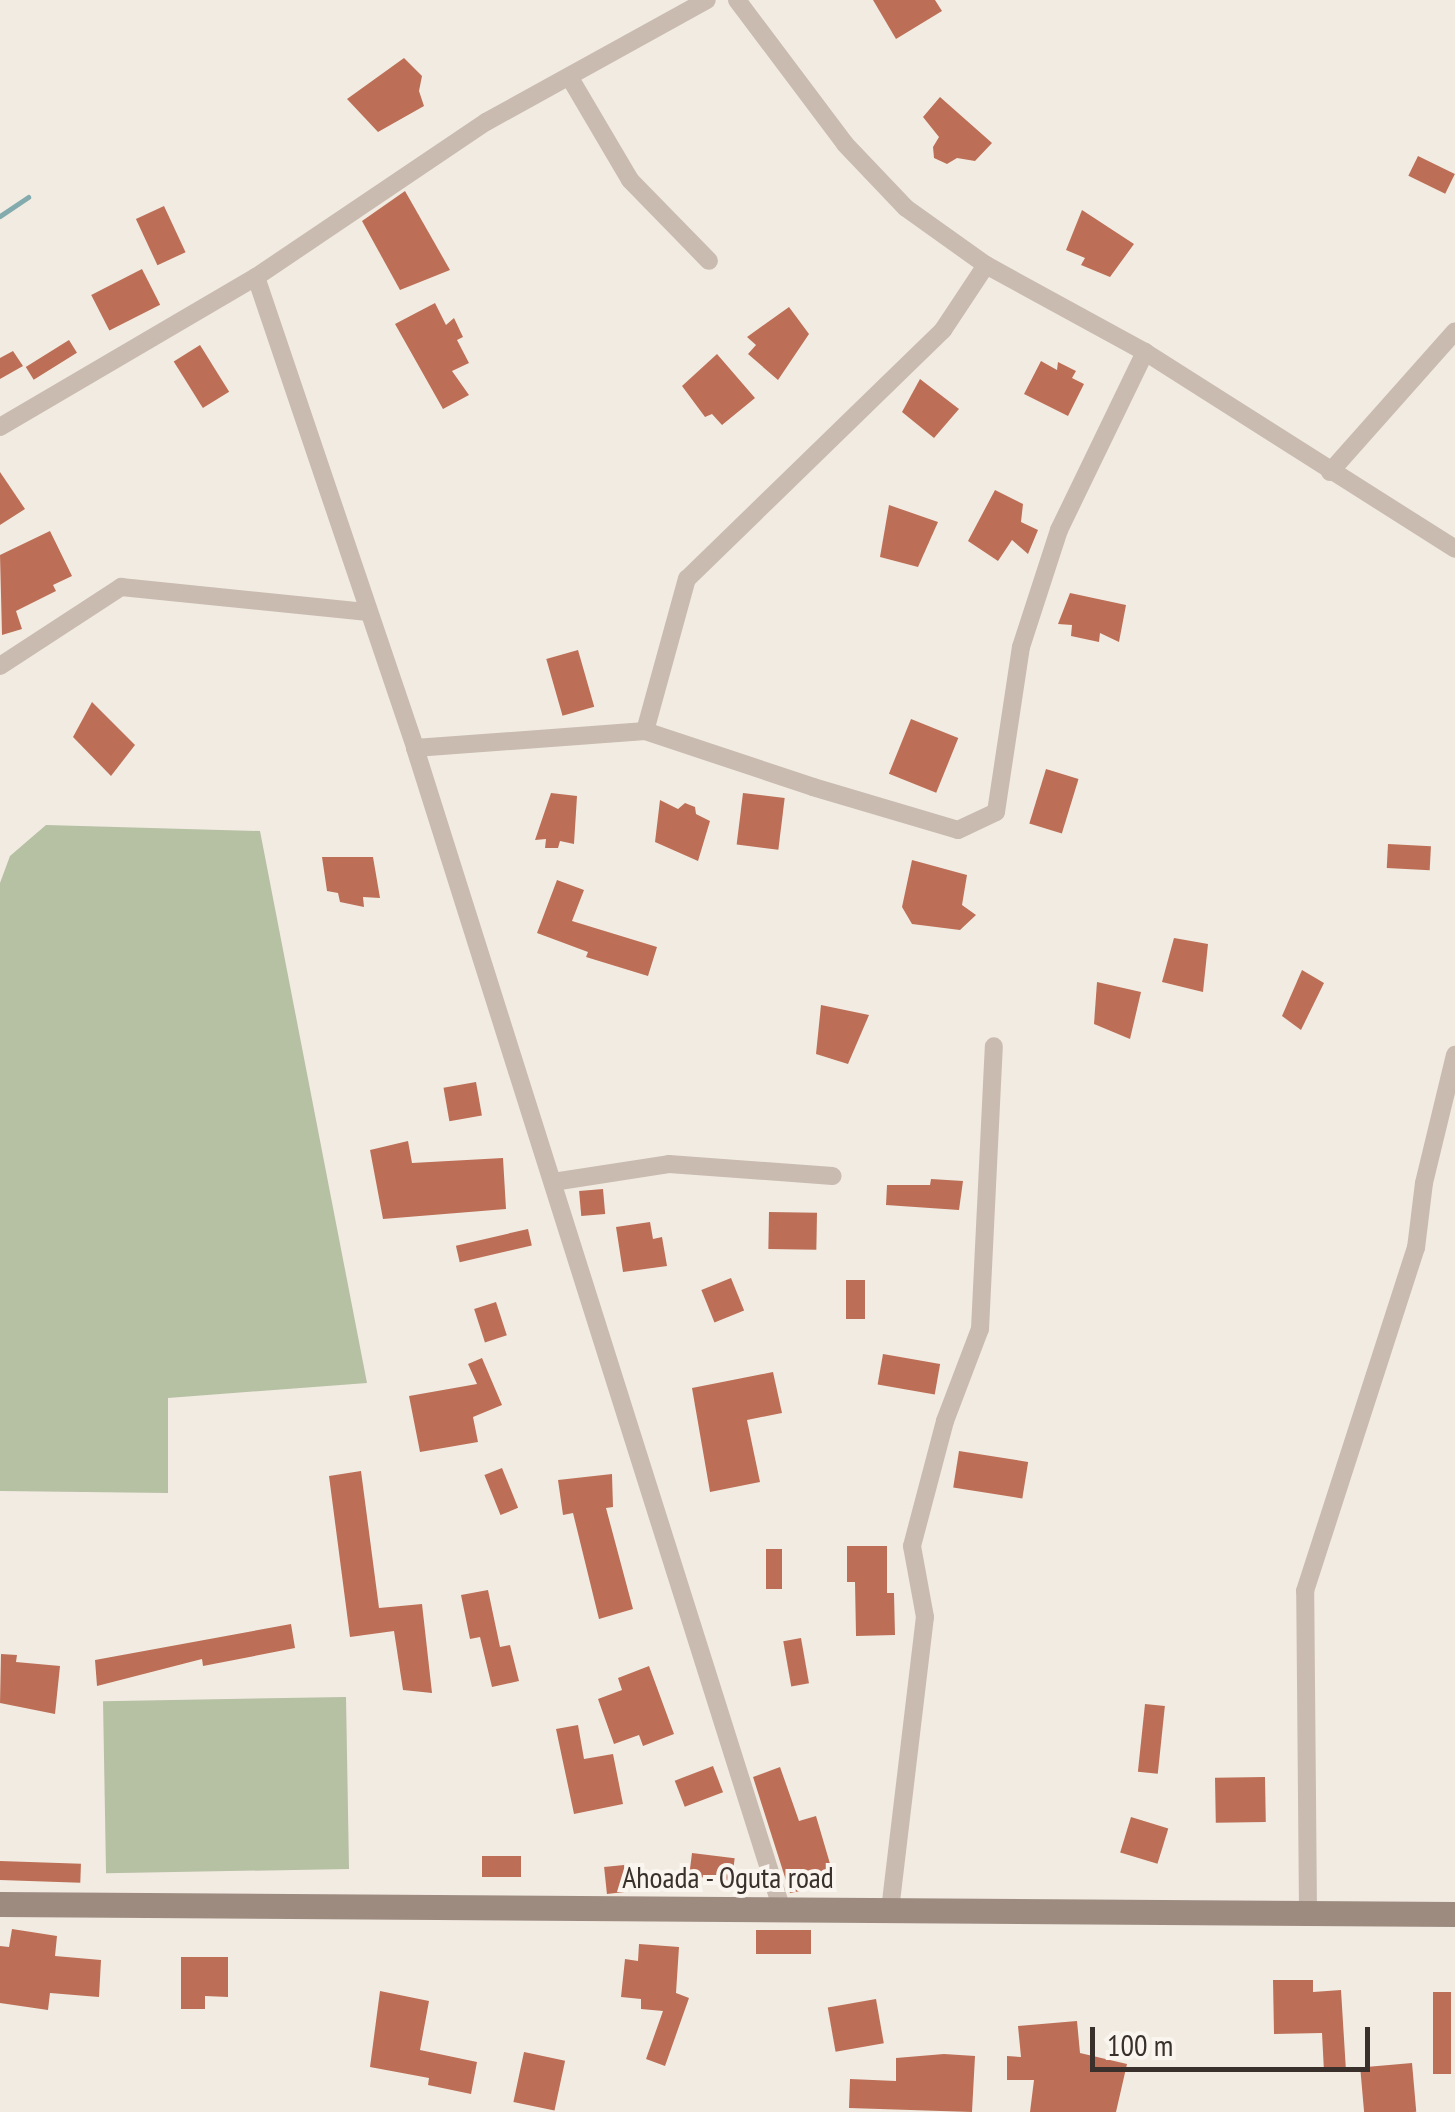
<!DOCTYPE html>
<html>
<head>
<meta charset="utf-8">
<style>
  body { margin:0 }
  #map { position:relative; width:1455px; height:2112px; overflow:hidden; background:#f2ebe2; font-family:"PT Sans Narrow",sans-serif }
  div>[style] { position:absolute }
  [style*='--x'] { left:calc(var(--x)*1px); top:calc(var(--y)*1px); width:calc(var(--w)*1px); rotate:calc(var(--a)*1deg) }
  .green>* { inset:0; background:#b6c0a3; transform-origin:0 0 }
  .stream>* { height:5px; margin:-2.5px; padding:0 2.5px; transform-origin:2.5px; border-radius:2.5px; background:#83abad }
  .building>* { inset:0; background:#bc6f56; transform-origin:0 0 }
  .minor>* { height:18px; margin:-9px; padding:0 9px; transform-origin:9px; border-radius:9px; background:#c9bbaf }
  .secondary>* { height:25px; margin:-12.5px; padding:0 12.5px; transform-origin:12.5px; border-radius:12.5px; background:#9d8b80 }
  span { translate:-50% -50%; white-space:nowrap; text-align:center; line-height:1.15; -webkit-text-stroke:8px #faf5ef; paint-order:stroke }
  .street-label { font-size:30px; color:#39302c }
  .scale { position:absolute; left:1090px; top:2027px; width:280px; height:45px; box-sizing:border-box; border:5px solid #39302c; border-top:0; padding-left:12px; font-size:30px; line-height:35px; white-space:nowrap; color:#39302c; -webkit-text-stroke:8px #faf5ef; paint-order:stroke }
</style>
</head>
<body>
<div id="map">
  <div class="green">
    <div style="clip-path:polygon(46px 825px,260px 831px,367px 1383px,168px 1398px,168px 1493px,0 1491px,0 883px,10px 856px)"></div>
    <div style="left:346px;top:1697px;width:172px;height:243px;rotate:89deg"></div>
  </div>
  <div class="stream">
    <div style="--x:0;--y:216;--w:34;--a:-34"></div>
  </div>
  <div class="building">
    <div style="clip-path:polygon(873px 0,935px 0,942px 11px,896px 39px)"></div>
    <div style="clip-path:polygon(404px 58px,422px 76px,419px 91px,424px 106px,378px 132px,347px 99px)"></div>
    <div style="clip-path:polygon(940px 97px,992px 143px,975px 161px,957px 158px,947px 164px,934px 158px,933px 147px,939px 137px,923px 117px)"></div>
    <div style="left:1418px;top:156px;width:41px;height:22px;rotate:26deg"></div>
    <div style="clip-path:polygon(405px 191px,450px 270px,400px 290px,362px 221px)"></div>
    <div style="left:164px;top:206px;width:51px;height:31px;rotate:65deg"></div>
    <div style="clip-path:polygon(1082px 210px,1134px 244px,1110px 277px,1081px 265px,1085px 258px,1066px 250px)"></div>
    <div style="left:142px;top:269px;width:40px;height:57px;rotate:63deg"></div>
    <div style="clip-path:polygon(435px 303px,446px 325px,454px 318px,463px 337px,457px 340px,469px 363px,452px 371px,469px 395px,443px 409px,395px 324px)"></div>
    <div style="clip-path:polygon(789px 307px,809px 334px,778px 380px,748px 354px,756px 345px,747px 337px)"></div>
    <div style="left:69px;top:340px;width:15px;height:51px;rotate:58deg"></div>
    <div style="left:200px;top:345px;width:55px;height:31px;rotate:58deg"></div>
    <div style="clip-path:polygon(13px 351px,23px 366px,0 379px,0 358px)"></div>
    <div style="clip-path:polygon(717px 354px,755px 398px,722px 425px,712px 414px,705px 417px,682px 386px)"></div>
    <div style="clip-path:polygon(1041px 361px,1057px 370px,1058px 362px,1076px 371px,1072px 378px,1084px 384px,1068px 416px,1024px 394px)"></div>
    <div style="clip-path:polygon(920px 379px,959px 409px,934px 438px,902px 412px)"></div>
    <div style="clip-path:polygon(0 472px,25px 509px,0 525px)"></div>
    <div style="clip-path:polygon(995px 490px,1023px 504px,1021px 522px,1038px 530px,1028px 554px,1012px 540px,998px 561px,968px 541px)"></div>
    <div style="clip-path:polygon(889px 505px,938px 522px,918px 567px,880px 557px)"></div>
    <div style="clip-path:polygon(50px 531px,72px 576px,53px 585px,56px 591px,16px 611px,22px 629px,2px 635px,0 555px)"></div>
    <div style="clip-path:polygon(1070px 593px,1126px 605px,1119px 642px,1100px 633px,1099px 642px,1071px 636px,1072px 625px,1058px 624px)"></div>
    <div style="left:578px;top:650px;width:59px;height:33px;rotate:74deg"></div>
    <div style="clip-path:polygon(92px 702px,135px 745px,111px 776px,73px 737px)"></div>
    <div style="left:911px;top:719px;width:51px;height:59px;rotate:22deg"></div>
    <div style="left:1046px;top:769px;width:34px;height:57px;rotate:17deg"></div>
    <div style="clip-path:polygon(551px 793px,577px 796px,574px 844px,560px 841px,558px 848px,545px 848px,546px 839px,535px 840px)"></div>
    <div style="left:743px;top:793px;width:42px;height:52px;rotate:7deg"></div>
    <div style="clip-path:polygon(660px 800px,678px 809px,685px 803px,695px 807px,696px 814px,710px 821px,698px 861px,655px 842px)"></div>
    <div style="left:1388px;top:844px;width:43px;height:24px;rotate:3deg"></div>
    <div style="clip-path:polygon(322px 857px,373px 857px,380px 898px,363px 897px,364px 907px,340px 902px,338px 893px,327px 891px)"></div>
    <div style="clip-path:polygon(912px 860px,967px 875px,962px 905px,976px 915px,960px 930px,912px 924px,902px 907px)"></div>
    <div style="clip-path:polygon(557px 880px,584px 890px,572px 921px,657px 947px,648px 976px,586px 957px,588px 952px,537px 933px)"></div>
    <div style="clip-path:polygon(1174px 938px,1208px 944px,1203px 992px,1162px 982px)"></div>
    <div style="clip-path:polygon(1302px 970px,1324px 983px,1301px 1030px,1282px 1016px)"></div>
    <div style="clip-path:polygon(1097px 982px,1141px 992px,1130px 1039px,1094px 1024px)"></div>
    <div style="clip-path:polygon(821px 1005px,869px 1015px,848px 1064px,816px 1054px)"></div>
    <div style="left:476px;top:1082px;width:34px;height:33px;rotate:80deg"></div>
    <div style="clip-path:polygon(408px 1141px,412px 1163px,503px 1158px,506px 1209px,383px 1219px,370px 1150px)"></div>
    <div style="clip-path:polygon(931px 1179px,963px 1181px,959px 1210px,886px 1205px,887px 1185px,930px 1185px)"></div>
    <div style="left:603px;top:1189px;width:25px;height:24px;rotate:85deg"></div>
    <div style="left:769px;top:1212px;width:48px;height:37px;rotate:1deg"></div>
    <div style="clip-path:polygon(650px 1222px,653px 1239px,662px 1237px,667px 1266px,623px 1272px,616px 1227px)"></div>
    <div style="left:528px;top:1229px;width:17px;height:74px;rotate:77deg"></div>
    <div style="left:731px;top:1278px;width:35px;height:32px;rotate:68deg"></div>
    <div style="left:846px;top:1280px;width:19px;height:39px"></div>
    <div style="left:496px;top:1302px;width:35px;height:23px;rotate:72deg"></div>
    <div style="left:883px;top:1354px;width:58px;height:31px;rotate:10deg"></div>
    <div style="clip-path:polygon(482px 1358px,502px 1405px,473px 1417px,478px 1442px,420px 1452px,409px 1396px,477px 1384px,468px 1364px)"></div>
    <div style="clip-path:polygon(773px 1372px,782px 1413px,747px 1420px,760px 1482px,710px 1492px,692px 1388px)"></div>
    <div style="left:959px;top:1451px;width:70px;height:37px;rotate:9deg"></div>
    <div style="left:502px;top:1468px;width:43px;height:19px;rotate:68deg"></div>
    <div style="clip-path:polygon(361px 1471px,379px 1608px,422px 1604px,432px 1693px,403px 1690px,394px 1631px,350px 1637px,329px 1476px)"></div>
    <div style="clip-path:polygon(612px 1474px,613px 1507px,606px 1508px,633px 1609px,599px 1619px,573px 1513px,563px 1515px,558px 1480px)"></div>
    <div style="clip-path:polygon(847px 1546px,887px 1546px,887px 1593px,894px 1593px,895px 1635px,856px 1636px,855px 1582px,847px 1582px)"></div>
    <div style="left:766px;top:1549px;width:16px;height:40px"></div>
    <div style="clip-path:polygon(488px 1590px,500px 1647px,510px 1645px,519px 1681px,492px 1687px,480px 1637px,470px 1639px,461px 1595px)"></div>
    <div style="clip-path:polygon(291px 1624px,295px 1648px,203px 1666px,202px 1659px,97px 1686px,95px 1660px)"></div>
    <div style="left:801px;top:1638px;width:46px;height:18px;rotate:80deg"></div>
    <div style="clip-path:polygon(1px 1654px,17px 1655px,16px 1662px,60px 1666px,55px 1714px,0 1703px)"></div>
    <div style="clip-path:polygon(649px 1666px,674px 1734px,643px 1746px,639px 1735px,614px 1744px,598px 1699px,622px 1690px,618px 1678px)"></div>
    <div style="left:1145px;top:1704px;width:20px;height:68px;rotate:6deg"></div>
    <div style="clip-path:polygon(578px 1725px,584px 1759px,613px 1754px,623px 1804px,574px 1814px,556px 1729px)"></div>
    <div style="left:713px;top:1766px;width:28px;height:41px;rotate:69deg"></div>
    <div style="clip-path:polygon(780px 1767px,799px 1821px,816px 1816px,836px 1884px,790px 1893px,753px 1777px)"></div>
    <div style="left:1265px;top:1777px;width:45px;height:50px;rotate:89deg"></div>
    <div style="left:1131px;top:1817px;width:39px;height:37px;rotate:17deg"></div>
    <div style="left:692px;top:1853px;width:43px;height:23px;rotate:7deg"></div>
    <div style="left:482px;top:1856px;width:39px;height:21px"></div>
    <div style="left:0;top:1861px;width:81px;height:19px;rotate:2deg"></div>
    <div style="left:624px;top:1865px;width:27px;height:20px;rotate:84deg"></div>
    <div style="clip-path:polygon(12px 1929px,57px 1936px,55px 1956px,101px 1960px,99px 1997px,50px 1993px,48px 2010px,0 2003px,0 1946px,9px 1947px)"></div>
    <div style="left:756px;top:1930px;width:55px;height:24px"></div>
    <div style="clip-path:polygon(639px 1944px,679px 1947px,676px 1993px,689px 1998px,665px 2066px,646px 2059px,663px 2011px,641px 2009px,641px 1999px,621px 1997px,625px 1959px,638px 1961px)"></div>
    <div style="clip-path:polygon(181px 1957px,228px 1957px,228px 1997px,205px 1996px,205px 2009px,181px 2009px)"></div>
    <div style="clip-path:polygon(1273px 1980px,1313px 1980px,1313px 1992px,1341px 1990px,1346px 2071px,1324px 2072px,1322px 2033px,1274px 2034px)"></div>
    <div style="clip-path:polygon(380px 1991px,429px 2001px,420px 2050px,477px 2062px,471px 2094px,428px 2085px,429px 2078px,370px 2067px)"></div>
    <div style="left:1433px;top:1992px;width:18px;height:82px"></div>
    <div style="left:876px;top:1999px;width:45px;height:49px;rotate:80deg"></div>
    <div style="clip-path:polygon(1077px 2021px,1080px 2053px,1127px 2064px,1116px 2112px,1030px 2112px,1034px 2080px,1007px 2080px,1007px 2056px,1021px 2057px,1018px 2026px)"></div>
    <div style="left:524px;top:2052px;width:42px;height:51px;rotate:12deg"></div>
    <div style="clip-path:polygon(944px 2054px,975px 2056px,972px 2112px,849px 2108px,850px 2079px,896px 2081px,896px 2058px)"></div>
    <div style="left:1412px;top:2063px;width:49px;height:52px;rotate:85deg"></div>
  </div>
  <div class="minor">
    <div style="--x:737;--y:0;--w:180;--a:53.1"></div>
    <div style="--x:845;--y:144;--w:88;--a:46.4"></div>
    <div style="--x:906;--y:208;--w:98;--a:35.5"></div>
    <div style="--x:986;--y:265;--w:181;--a:28.7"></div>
    <div style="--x:1145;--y:352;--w:367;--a:32.4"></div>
    <div style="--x:570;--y:78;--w:118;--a:59.5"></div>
    <div style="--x:630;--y:180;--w:113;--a:45.7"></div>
    <div style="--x:256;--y:277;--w:497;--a:71.3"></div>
    <div style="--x:415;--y:748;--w:1219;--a:72.47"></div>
    <div style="--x:0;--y:427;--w:297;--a:-30.4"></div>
    <div style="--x:256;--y:277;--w:277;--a:-34"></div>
    <div style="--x:486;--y:122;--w:252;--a:-28.9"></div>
    <div style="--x:1330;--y:472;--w:188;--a:-48.4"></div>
    <div style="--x:0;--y:666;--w:145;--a:-33.1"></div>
    <div style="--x:121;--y:587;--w:246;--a:5.8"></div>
    <div style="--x:645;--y:731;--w:158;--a:-74.6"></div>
    <div style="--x:687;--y:579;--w:357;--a:-44.2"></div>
    <div style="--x:943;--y:330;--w:78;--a:-56.5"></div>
    <div style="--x:415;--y:748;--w:231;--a:-4.2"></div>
    <div style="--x:645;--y:731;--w:177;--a:18.4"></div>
    <div style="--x:813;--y:787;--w:151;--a:16.5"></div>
    <div style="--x:958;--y:830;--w:42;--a:-25.3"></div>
    <div style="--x:996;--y:812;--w:167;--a:-81.4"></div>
    <div style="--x:1021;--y:647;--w:123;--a:-72"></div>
    <div style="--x:1059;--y:530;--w:198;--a:-64.2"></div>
    <div style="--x:553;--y:1182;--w:117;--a:-8.8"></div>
    <div style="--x:669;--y:1164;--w:164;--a:4.2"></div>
    <div style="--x:890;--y:1910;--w:295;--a:-83.2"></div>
    <div style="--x:925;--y:1617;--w:72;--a:-100.4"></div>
    <div style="--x:912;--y:1546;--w:129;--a:-75.2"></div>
    <div style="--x:945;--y:1421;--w:98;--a:-69.2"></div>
    <div style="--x:980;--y:1329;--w:283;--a:-87.2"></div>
    <div style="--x:1308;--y:1912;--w:321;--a:-90.5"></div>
    <div style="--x:1305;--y:1591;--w:361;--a:-72.1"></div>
    <div style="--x:1416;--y:1248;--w:65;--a:-83"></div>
    <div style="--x:1424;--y:1183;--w:132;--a:-76.4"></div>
  </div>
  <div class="secondary">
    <div style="--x:0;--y:1904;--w:1455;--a:0.39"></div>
  </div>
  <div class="street-label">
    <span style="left:728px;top:1877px">Ahoada - Oguta road</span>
  </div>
  <div class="scale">100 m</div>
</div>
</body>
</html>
